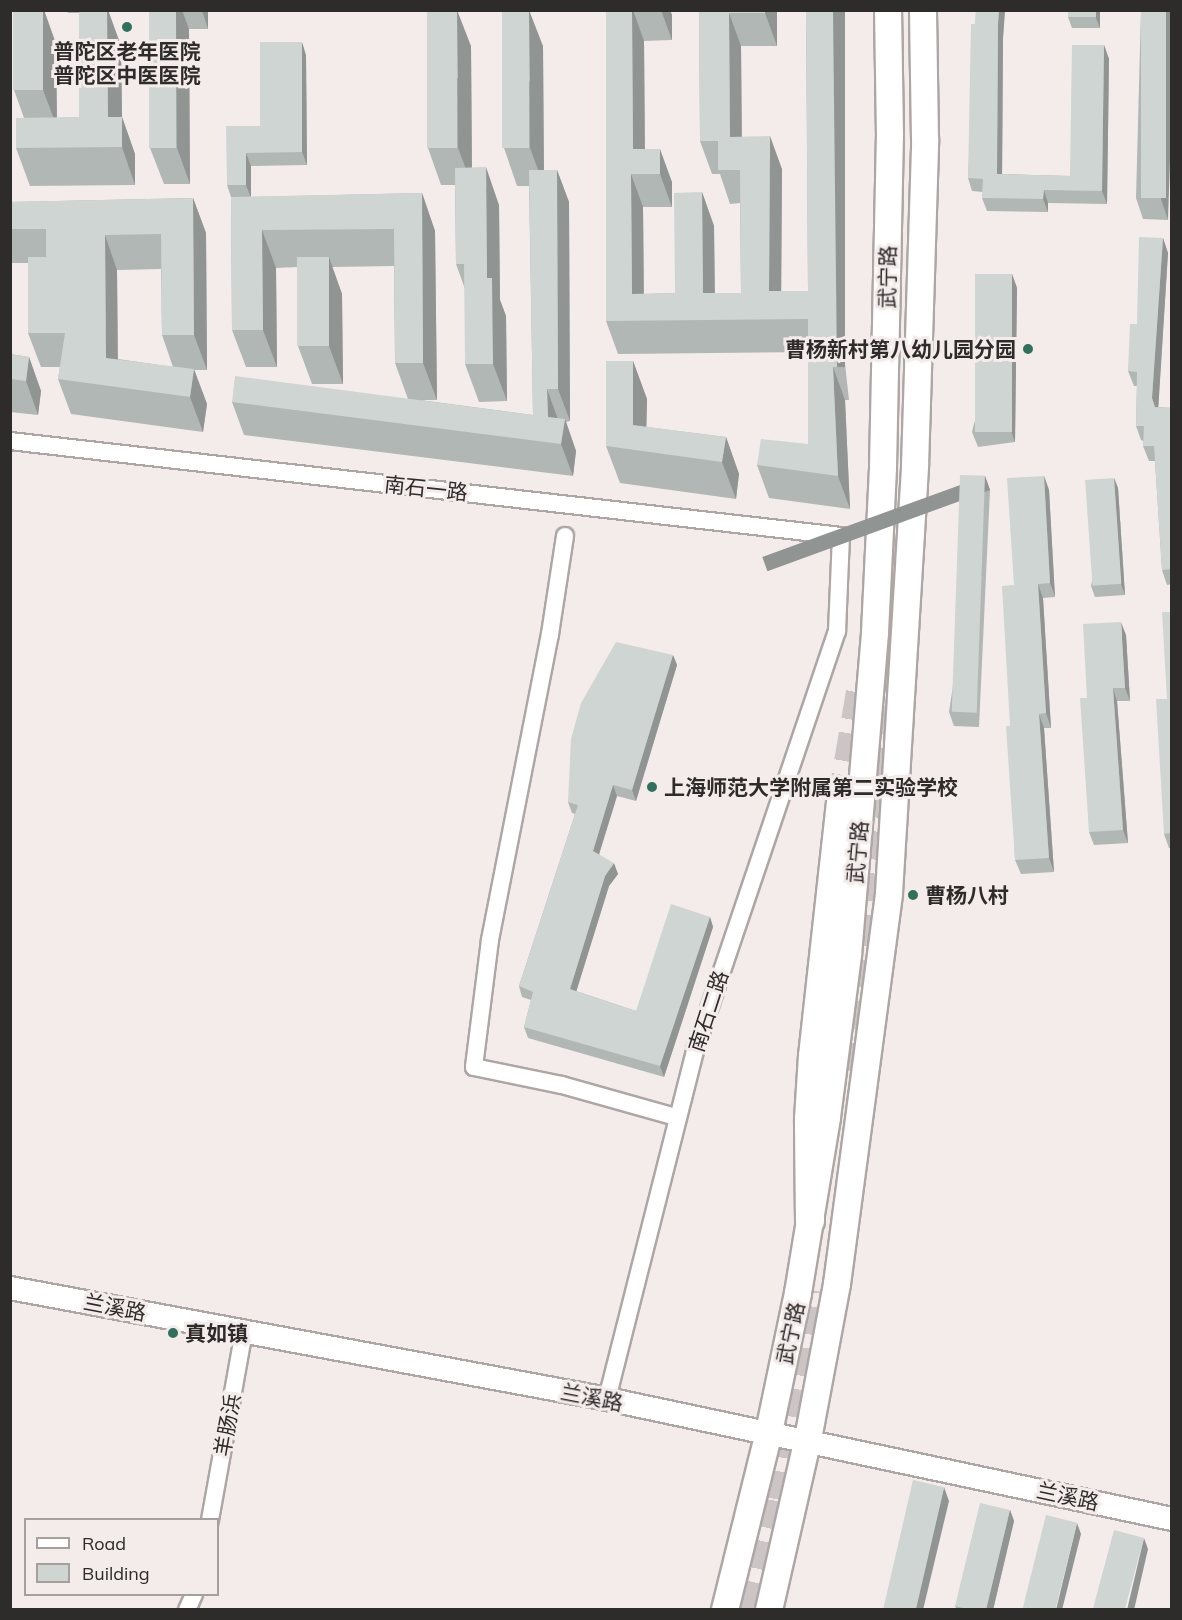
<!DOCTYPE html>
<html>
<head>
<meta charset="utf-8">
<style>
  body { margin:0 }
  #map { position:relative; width:1182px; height:1620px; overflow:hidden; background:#f4eceb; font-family:Mulish,"Noto Sans SC",sans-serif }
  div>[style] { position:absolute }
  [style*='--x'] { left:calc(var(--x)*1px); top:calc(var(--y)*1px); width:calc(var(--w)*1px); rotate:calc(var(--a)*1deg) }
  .highway-tunnel>* { height:28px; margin-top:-14px; transform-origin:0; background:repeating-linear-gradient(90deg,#ccc5c5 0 28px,transparent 0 42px) }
  .roads { filter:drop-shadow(2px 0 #ada6a5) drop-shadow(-2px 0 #ada6a5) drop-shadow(0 2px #ada6a5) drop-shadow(0 -2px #ada6a5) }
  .street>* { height:16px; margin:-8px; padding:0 8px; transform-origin:8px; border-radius:8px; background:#fff }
  .secondary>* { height:22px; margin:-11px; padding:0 11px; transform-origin:11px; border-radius:11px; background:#fff }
  .primary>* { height:26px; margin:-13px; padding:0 13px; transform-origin:13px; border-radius:13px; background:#fff }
  .highway>* { height:28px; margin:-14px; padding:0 14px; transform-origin:14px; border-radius:14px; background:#fff }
  .wall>* { inset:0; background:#b1b7b5 }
  .shaded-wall>* { inset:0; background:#909593; transform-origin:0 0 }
  .building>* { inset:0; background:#ced5d2; transform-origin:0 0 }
  .dots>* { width:16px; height:16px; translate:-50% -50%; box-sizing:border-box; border:3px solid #f4eceb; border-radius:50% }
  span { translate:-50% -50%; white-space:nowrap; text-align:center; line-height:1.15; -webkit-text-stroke:6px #f4eceb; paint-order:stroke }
  .poi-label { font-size:21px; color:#2e2b2b; font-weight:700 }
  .right { translate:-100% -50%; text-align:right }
  .left { translate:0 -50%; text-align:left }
  .street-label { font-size:21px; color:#2e2b2b }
  .frame { position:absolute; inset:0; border:12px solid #2e2b2b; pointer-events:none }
  .legend { position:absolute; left:24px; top:1518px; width:195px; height:78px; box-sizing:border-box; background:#f4eceb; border:2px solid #a59f9e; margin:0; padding:8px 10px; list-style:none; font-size:18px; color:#2e2b2b }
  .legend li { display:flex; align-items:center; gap:12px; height:30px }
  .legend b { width:30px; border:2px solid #a59f9e }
</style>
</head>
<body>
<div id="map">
  <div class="highway-tunnel">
    <div style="--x:841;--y:803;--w:125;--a:-80.3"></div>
    <div style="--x:845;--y:1070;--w:129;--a:-81.1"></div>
    <div style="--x:865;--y:943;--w:404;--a:-85.2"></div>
    <div style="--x:750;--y:1610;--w:114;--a:-77.3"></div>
    <div style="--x:775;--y:1499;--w:212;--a:-80.5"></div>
  </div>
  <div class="roads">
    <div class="street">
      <div style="--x:10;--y:441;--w:836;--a:6.52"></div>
      <div style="--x:841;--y:536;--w:95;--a:92.4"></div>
      <div style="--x:837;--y:631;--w:443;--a:108.7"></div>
      <div style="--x:695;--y:1051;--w:359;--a:104.2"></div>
      <div style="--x:565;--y:536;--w:99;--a:98.7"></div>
      <div style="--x:550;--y:634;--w:312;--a:101.1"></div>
      <div style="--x:490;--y:940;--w:128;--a:97.2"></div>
      <div style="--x:474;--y:1067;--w:90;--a:11.6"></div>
      <div style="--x:562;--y:1085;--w:118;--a:15.7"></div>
      <div style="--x:210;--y:1520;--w:192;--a:-79.8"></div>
      <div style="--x:187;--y:1610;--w:17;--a:-66"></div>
    </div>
    <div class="secondary">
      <div style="--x:10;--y:1288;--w:607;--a:10.53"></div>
      <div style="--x:607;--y:1399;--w:578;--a:11.99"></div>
    </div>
    <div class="primary">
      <div style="--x:725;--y:1610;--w:183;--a:-76.1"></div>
      <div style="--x:769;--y:1432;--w:142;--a:-78.2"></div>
      <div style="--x:798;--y:1293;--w:178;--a:-80.6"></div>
      <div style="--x:827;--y:1117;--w:163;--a:-82.6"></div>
      <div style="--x:848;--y:955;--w:324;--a:-85.2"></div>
      <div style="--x:875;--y:632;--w:165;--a:-87.2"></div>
      <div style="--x:883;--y:467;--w:331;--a:-88.8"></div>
      <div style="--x:890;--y:136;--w:126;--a:-90.9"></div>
      <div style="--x:769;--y:1610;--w:175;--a:-77.2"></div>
      <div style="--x:808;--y:1439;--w:158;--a:-79.4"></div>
      <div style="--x:837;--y:1284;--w:394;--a:-82.4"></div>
      <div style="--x:889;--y:893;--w:428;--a:-86.5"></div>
      <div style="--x:915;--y:466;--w:327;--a:-88.2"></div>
      <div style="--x:925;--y:139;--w:129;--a:-90.9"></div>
    </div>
    <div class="highway">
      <div style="--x:810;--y:1221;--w:102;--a:-90.6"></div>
      <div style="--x:809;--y:1119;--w:63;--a:-86.4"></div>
      <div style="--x:813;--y:1056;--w:255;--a:-83.7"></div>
    </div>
  </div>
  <div class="wall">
    <div style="clip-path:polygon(13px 10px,44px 10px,56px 44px,57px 118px,79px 117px,79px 13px,68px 13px,67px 10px,108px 10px,121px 46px,122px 117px,135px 154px,135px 185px,30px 186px,16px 148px,24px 118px,14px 90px)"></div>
    <div style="clip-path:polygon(149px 10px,208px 10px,208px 29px,189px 29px,190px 184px,164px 184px,150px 148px)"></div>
    <div style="clip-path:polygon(606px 10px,670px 10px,672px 15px,672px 40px,644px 41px,645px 149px,672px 182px,672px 207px,643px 207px,644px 294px,675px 293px,702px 192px,714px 226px,715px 293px,741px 293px,740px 203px,730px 204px,720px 174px,712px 174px,700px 141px,699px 10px,777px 10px,777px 46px,741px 46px,742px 137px,782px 169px,781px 291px,808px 291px,806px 10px,849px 400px,845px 400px,850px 509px,769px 498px,757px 465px,808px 444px,808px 352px,618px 354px,606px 321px)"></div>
    <div style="clip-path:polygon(976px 10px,1005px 10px,1003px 38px,1002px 174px,1070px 176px,1104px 45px,1109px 59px,1107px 204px,1048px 203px,1048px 212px,987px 211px,982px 198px,983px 192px,972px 191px,968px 178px)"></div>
    <div style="clip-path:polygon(1068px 10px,1100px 10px,1100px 28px,1072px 28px,1068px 17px)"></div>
    <div style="clip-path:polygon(1141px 10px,1168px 220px,1143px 219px,1136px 198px)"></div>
    <div style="clip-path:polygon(471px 46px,472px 168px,499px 205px,500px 300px,506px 316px,507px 401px,479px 402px,465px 364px,465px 289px,456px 264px,455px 185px,441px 185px,428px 148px)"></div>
    <div style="clip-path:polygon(543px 46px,544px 170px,557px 170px,569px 202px,570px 421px,566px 422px,576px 451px,573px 476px,244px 435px,232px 402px,408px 399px,395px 363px,394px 266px,332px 267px,342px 294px,343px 384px,312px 384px,298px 346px,297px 267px,276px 268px,277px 367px,246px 367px,232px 330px,231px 197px,227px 185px,260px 126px,306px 55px,307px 165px,251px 166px,251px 197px,422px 193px,435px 231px,437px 400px,420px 400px,533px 415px,529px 186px,517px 186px,504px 148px)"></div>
    <div style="clip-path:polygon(evenodd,193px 198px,206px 233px,207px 370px,194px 370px,207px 404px,203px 432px,71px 414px,58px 379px,60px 367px,41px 367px,28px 333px,28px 263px,10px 263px,10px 202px,193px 198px,161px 269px,162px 335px,173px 367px,118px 359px,117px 270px,161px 269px)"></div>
    <div style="clip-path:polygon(1163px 238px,1168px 253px,1158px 407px,1172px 408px,1172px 584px,1167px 585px,1162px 570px,1155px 461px,1149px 461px,1143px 446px,1143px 441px,1141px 440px,1136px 426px,1137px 386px,1134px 386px,1128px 371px,1137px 324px)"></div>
    <div style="clip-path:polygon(1012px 274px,1017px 288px,1015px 442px,978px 447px,972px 432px)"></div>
    <div style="clip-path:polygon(10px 354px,29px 357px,41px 391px,38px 415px,10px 412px)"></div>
    <div style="clip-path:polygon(633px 361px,647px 399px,646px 427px,726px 437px,739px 474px,736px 499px,620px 483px,606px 446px)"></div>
    <div style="clip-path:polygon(985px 476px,990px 490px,979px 727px,954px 726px,949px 712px)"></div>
    <div style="clip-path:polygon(1044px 476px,1049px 490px,1055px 597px,1043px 598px,1051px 728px,1044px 728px,1054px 872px,1021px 874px,1015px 860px,1010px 726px,1014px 585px)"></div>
    <div style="clip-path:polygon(1114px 478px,1118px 488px,1125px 595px,1095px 597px,1091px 586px)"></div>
    <div style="clip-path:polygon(1172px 612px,1172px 848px,1169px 848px,1164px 834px,1167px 699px)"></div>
    <div style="clip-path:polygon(1126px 635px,1130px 701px,1117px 701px,1128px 843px,1094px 845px,1089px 832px,1087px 698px)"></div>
    <div style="clip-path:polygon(673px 655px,677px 665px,636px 801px,617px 796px,599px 854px,618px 874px,609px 886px,576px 991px,636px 1011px,710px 917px,713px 927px,664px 1077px,528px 1038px,524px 1027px,531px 1000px,522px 997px,519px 986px,575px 814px,572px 813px,568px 802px)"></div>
    <div style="clip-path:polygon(1010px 1510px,1014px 1521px,993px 1610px,957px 1610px,955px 1606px)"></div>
  </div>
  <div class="shaded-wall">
    <div style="clip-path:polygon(43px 10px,44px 10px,56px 44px,57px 127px,43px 90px)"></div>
    <div style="clip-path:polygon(107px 10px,108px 10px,121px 46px,122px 117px,135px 154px,135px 185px,122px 147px,108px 117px)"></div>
    <div style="clip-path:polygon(176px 10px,182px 10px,189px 29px,190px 184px,177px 148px)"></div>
    <div style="clip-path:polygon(202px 10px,208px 10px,208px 29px)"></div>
    <div style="clip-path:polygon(457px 10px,471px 46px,472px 185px,458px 148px)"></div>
    <div style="clip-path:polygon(529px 10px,543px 46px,544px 186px,530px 148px)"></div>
    <div style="clip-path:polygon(632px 10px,633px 10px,644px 41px,645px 174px,633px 149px)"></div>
    <div style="clip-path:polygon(661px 10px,670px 10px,672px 15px,672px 40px)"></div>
    <div style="clip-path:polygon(765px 10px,777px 10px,777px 46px,765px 13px)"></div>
    <div style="left:833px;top:10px;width:12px;height:357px"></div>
    <div style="clip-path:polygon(999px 10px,1005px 10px,1003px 38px,1002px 187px,997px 174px,998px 24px)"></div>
    <div style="clip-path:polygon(1096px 10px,1100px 10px,1100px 28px,1096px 18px)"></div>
    <div style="clip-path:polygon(1166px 10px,1172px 10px,1172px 102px,1168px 220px,1161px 199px)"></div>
    <div style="clip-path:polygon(729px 13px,741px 46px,742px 170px,730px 137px)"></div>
    <div style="clip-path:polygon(302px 42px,306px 55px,307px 165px,302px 152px)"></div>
    <div style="clip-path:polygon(1104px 45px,1109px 59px,1107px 204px,1102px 191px)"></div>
    <div style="clip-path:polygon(770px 136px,782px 169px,781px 319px,769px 291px)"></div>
    <div style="clip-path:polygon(660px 149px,672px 182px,672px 207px,660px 174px)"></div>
    <div style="clip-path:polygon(246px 153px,251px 166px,251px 198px,246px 185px)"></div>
    <div style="clip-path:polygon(486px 167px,499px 205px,500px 300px,506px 316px,507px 401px,493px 364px,487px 278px)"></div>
    <div style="clip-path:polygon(557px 170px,569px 202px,570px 421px,558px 389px)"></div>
    <div style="clip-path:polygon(631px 174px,643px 207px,644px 321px,632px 294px)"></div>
    <div style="clip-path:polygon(1044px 190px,1048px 203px,1048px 212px,1043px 199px)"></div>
    <div style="clip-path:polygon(702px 192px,714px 226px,715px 320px,703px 293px)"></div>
    <div style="clip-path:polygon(422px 193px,435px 231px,437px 400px,423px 363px)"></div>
    <div style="clip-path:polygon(193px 198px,206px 233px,207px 370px,194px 335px)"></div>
    <div style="clip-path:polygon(262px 230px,276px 268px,277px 367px,263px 330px)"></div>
    <div style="clip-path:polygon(105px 235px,117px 270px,118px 387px,106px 358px)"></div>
    <div style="clip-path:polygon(1163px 238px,1168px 253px,1158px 413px,1155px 407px,1152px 398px)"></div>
    <div style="clip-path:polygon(329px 257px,342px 294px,343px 384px,329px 346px)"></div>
    <div style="clip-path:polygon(1012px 274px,1017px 288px,1015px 442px,1010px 428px)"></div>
    <div style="clip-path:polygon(29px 357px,41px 391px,38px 415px,26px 381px)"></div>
    <div style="clip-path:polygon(633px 361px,647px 399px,646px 451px,633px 425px)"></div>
    <div style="clip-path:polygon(833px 367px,845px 400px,850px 509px,838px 476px)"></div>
    <div style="clip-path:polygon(194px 369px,207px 404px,203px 432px,190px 397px)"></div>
    <div style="clip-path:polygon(547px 389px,559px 422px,548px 417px)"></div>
    <div style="clip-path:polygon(565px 419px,576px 451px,573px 476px,561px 444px)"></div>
    <div style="clip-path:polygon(726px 437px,739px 474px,736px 499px,722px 462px)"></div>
    <div style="left:985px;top:476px;width:15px;height:237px;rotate:70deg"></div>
    <div style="clip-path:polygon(1044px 476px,1049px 490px,1055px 597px,1050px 583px)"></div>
    <div style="clip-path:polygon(1114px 478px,1118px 488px,1125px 595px,1121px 584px)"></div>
    <div style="clip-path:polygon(1038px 584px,1043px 598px,1051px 728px,1046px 713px)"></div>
    <div style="clip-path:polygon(1121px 622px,1126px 635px,1130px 701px,1125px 688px)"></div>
    <div style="clip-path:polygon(673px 655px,677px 665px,636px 801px,632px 790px)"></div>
    <div style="clip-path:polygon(1113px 688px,1117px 701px,1128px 843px,1123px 830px)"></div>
    <div style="clip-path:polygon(1039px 714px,1044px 728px,1054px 872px,1049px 858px)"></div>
    <div style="clip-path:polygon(613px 785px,617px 796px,597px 861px,593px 851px)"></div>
    <div style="clip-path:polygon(614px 863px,618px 874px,609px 886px,574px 999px,570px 989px,605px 876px)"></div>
    <div style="clip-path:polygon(710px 917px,713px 927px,664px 1077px,660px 1066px)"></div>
    <div style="clip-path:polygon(944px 1487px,949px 1501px,923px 1610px,915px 1610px)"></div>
    <div style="clip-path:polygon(1010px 1510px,1014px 1521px,993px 1610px,986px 1610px)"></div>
    <div style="clip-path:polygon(1077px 1523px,1081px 1534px,1062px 1610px,1056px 1610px)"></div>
    <div style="clip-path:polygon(1144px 1538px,1148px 1549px,1134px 1610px,1127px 1610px)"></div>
  </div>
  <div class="building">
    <div style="left:13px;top:10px;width:30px;height:80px"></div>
    <div style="clip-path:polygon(79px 10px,107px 10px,108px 117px,122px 117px,122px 147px,16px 148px,16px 118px,79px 117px)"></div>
    <div style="left:149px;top:10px;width:27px;height:138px"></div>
    <div style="left:427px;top:10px;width:30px;height:138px"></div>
    <div style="left:502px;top:10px;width:27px;height:138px"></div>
    <div style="clip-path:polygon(606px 10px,632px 10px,633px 149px,660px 149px,660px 174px,631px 174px,632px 294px,675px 293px,674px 193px,702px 192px,703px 293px,741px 293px,740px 170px,718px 170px,718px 141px,700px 141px,699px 10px,765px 10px,765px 13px,729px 13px,730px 137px,770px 136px,769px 291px,808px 291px,806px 10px,833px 10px,837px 367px,833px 367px,838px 476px,757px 465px,761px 439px,808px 444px,808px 319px,606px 321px)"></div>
    <div style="clip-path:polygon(976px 10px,999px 10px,998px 24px,997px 174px,1070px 176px,1072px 45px,1104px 45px,1102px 191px,1044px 190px,1043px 199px,982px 198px,983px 179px,968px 178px,971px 24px,975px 24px)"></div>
    <div style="left:1068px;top:10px;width:28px;height:7px"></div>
    <div style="left:1141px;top:10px;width:25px;height:188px"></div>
    <div style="clip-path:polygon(260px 42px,302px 42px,302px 152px,246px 153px,246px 185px,227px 185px,226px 126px,260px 126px)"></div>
    <div style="clip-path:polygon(486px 167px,487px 278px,492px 278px,493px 364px,465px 364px,464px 264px,456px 264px,455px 168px)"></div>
    <div style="clip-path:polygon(529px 170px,557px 170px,558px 389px,547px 389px,548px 417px,565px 419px,561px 444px,232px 402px,235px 376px,533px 415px)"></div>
    <div style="clip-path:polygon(422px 193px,423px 363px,395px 363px,394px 229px,262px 230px,263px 330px,232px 330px,231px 197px)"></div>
    <div style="clip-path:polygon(193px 198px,194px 335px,162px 335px,161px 234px,105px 235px,106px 358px,194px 369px,190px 397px,58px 379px,65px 333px,28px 333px,28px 257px,46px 257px,46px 229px,10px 229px,10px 202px)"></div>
    <div style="clip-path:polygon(1139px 237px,1163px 238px,1152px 398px,1155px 407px,1172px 408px,1172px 448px,1170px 462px,1172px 462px,1172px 569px,1162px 570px,1154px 446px,1143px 446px,1144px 426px,1136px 426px,1137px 372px,1128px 371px,1130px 324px,1137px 324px)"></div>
    <div style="left:297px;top:257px;width:32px;height:89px"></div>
    <div style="left:975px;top:274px;width:37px;height:158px"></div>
    <div style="clip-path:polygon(10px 354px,29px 357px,26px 381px,10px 379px)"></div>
    <div style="clip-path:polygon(606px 361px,633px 361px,633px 425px,726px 437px,722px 462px,606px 446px)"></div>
    <div style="left:960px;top:475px;width:25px;height:237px;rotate:2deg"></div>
    <div style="clip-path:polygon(1044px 476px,1050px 583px,1038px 584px,1046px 713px,1039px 714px,1049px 858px,1015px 860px,1006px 726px,1010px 726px,1002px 586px,1014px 585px,1007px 478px)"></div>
    <div style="left:1114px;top:478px;width:106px;height:29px;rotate:86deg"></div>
    <div style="clip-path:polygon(1162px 612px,1172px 612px,1172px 833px,1164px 834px,1156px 699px,1167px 699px)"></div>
    <div style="clip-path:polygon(1121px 622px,1125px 688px,1113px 688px,1123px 830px,1089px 832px,1080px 698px,1087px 698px,1083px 624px)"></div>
    <div style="clip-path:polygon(616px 642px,673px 655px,632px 790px,613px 785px,593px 851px,614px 863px,605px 876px,570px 989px,636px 1011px,671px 904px,710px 917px,660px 1066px,524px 1027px,533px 992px,519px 986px,578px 805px,568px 802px,571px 739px,581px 703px)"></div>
    <div style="left:913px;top:1480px;width:32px;height:133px;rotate:13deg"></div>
    <div style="clip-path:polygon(980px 1503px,1010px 1510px,986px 1610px,971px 1610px,955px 1606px)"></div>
    <div style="left:1046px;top:1515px;width:32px;height:98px;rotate:14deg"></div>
    <div style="left:1114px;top:1530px;width:31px;height:82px;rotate:15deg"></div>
  </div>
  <div class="dots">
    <div style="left:127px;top:27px;background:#30705d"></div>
    <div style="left:1028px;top:349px;background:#30705d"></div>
    <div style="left:652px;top:787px;background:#30705d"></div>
    <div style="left:913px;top:895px;background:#30705d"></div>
    <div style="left:173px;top:1333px;background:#30705d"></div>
  </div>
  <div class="poi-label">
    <span style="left:127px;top:63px">普陀区老年医院<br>普陀区中医医院</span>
    <span class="right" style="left:1016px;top:349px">曹杨新村第八幼儿园分园</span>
    <span class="left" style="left:664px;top:787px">上海师范大学附属第二实验学校</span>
    <span class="left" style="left:925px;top:895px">曹杨八村</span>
    <span class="left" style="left:185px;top:1333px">真如镇</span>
  </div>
  <div class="street-label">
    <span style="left:887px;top:277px;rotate:-89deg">武宁路</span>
    <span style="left:426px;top:488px;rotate:6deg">南石一路</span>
    <span style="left:857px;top:852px;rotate:-85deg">武宁路</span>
    <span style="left:708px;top:1011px;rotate:-72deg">南石二路</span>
    <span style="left:115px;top:1307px;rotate:11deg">兰溪路</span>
    <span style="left:790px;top:1333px;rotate:-78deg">武宁路</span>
    <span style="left:592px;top:1397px;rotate:11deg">兰溪路</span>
    <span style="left:227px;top:1425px;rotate:-80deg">羊肠浜</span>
    <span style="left:1068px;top:1496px;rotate:12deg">兰溪路</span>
  </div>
  <div class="frame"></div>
  <ul class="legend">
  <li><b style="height:8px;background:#fff"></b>Road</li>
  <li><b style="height:16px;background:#ced5d2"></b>Building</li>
  </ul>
</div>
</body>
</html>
